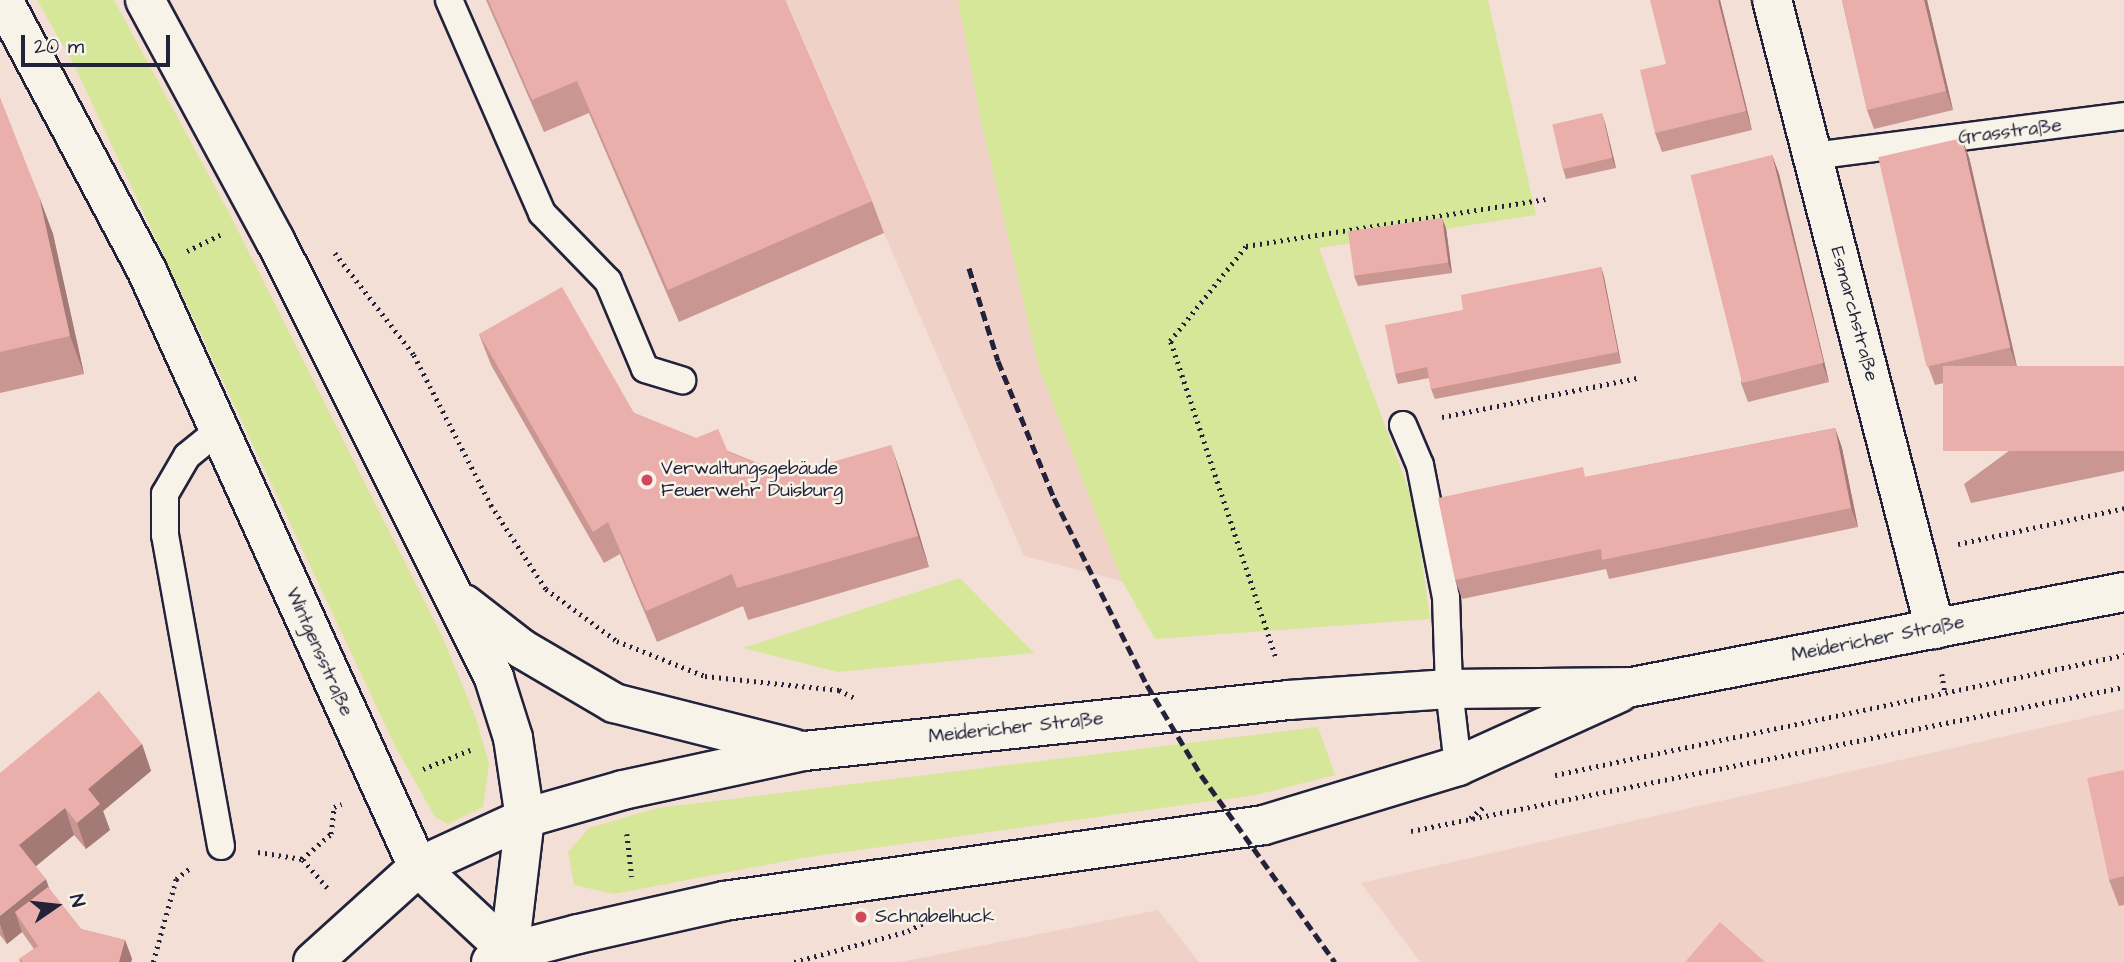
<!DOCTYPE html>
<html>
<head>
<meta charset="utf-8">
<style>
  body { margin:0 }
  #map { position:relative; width:2124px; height:962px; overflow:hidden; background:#f3dfd5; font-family:"Architects Daughter",sans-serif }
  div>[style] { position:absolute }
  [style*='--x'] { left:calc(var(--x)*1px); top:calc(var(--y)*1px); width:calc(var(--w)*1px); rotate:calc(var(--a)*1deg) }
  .built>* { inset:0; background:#f0d1c8 }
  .green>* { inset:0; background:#d6e79a }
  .path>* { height:4.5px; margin-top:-2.25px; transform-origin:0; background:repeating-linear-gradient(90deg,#22223b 0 2px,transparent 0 7px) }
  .roads { filter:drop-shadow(2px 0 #22223b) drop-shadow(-2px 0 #22223b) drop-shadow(0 2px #22223b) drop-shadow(0 -2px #22223b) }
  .lane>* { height:26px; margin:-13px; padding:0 13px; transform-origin:13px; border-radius:13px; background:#f7f3e8 }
  .street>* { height:38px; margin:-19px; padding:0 19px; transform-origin:19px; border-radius:19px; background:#f7f3e8 }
  .secondary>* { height:38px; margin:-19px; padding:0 19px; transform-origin:19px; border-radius:19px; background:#f7f3e8 }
  .rail>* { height:5px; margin-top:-2.5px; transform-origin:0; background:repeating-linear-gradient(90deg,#22223b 0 10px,transparent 0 15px) }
  .wall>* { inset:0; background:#c99692 }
  .shaded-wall>* { inset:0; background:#a47a77 }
  .building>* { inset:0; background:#eaafaa; transform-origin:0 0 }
  .dots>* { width:19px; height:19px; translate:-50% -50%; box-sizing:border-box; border:4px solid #f7f3e8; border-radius:50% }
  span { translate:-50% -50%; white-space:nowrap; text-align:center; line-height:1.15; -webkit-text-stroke:5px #f7f3e8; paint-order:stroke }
  .street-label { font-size:19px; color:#22223b }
  .poi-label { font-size:19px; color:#22223b }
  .left { translate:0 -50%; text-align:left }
  .north { position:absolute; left:21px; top:871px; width:70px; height:70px; -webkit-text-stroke:5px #f7f3e8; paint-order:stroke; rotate:76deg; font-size:19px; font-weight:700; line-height:28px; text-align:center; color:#22223b }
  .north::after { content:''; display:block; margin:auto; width:24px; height:32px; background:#22223b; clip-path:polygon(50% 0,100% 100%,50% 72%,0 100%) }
  .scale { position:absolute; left:21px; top:35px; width:149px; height:32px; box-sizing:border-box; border:4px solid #22223b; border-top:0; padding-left:9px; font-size:21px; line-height:24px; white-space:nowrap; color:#22223b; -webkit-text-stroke:5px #f7f3e8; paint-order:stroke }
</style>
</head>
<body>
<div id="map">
  <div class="built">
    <div style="clip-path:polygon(783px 0,958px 0,982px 126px,1039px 368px,1122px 581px,1024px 556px)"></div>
    <div style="clip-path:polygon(2124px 709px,2124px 962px,1420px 962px,1361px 883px)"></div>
    <div style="clip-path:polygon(1158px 910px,1199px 962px,901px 962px)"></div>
  </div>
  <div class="green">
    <div style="clip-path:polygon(37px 0,114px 0,225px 205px,442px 636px,476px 718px,489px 764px,483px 807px,448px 824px,435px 817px,396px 748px,73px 63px)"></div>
    <div style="clip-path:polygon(958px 0,1488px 0,1536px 215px,1319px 248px,1414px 504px,1430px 619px,1155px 639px,1122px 581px,1039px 368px,982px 126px)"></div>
    <div style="clip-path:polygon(960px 578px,1034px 653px,838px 672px,743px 648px)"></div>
    <div style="clip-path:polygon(1318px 727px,1335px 775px,1256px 795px,802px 858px,614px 894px,574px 885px,568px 852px,589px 828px,657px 808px)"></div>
  </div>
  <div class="path">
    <div style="--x:187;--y:251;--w:37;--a:-26"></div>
    <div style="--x:335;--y:253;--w:129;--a:52.2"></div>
    <div style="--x:414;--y:355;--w:169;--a:62.8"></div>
    <div style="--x:491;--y:505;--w:100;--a:56.8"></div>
    <div style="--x:546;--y:589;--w:88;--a:36.2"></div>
    <div style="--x:617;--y:641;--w:95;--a:21.7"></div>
    <div style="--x:705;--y:676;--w:135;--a:6"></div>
    <div style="--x:839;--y:690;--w:18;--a:27"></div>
    <div style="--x:1442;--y:417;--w:199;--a:-11.3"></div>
    <div style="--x:1958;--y:544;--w:170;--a:-12.2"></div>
    <div style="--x:1275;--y:656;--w:332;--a:-108.4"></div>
    <div style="--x:1170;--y:341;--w:122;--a:-51.3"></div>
    <div style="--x:1246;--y:246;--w:303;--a:-8.9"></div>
    <div style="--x:1942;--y:674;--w:20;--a:81"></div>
    <div style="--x:423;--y:769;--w:51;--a:-22"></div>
    <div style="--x:1555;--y:775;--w:582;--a:-11.91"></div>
    <div style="--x:1470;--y:818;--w:19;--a:-39"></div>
    <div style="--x:1411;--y:831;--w:727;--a:-11.42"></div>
    <div style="--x:627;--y:834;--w:43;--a:83.4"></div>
    <div style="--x:258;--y:852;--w:45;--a:9"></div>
    <div style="--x:327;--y:888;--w:38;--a:-131"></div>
    <div style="--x:302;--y:859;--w:38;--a:-41"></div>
    <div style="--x:331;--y:834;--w:27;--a:-84"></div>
    <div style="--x:334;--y:807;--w:8;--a:-23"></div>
    <div style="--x:153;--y:962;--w:86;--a:-74.5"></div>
    <div style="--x:176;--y:879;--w:18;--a:-38"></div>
    <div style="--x:794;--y:962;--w:118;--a:-15.2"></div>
    <div style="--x:908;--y:931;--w:24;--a:-28"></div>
  </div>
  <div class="roads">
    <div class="lane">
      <div style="--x:449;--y:0;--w:232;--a:66.4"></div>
      <div style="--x:542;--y:213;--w:95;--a:45.9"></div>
      <div style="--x:608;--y:281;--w:95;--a:67.2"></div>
      <div style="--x:645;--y:369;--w:39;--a:17"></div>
      <div style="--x:1813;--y:156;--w:314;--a:-7.3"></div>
      <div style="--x:1403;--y:425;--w:43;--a:67"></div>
      <div style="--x:1420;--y:465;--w:135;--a:78.9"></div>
      <div style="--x:1446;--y:597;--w:92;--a:88.1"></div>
      <div style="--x:1449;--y:689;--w:78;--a:83.3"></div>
      <div style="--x:219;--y:430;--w:41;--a:140.9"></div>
      <div style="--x:187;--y:456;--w:44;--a:120.1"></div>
      <div style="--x:165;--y:494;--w:41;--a:90"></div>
      <div style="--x:165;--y:535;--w:316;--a:79.8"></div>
    </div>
    <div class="street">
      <div style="--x:1772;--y:0;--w:650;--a:75.47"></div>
    </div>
    <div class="secondary">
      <div style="--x:3;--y:0;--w:307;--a:62"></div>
      <div style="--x:147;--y:271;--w:655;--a:65.55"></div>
      <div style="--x:418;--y:867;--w:125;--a:43"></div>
      <div style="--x:145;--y:0;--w:273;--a:61.6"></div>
      <div style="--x:275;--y:240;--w:490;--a:63.4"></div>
      <div style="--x:494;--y:678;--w:63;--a:72.4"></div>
      <div style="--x:513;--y:738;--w:81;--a:81.5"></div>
      <div style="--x:525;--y:818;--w:135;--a:96.8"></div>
      <div style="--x:464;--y:604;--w:73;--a:37.8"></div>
      <div style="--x:522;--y:649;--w:107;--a:30.4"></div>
      <div style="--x:614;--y:703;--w:184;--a:14.2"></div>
      <div style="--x:313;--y:962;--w:142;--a:-42.1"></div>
      <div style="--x:418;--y:867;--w:118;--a:-24.6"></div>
      <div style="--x:525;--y:818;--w:102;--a:-15.9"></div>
      <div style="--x:623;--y:790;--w:185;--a:-12.2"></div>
      <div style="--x:804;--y:751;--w:487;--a:-6"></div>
      <div style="--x:1288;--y:700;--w:161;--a:-3.9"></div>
      <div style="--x:1449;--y:689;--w:183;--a:-0.6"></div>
      <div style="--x:1632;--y:687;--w:501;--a:-10.93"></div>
      <div style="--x:491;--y:962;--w:21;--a:-29"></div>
      <div style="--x:509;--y:952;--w:71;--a:-14.6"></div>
      <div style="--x:578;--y:934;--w:150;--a:-12.7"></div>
      <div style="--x:724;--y:901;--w:545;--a:-8.01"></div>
      <div style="--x:1264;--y:825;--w:203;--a:-16.9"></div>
      <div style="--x:1458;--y:766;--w:177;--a:-24.4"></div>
    </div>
  </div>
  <div class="rail">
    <div style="--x:969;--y:268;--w:97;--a:72.7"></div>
    <div style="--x:998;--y:361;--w:148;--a:67.8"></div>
    <div style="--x:1054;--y:498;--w:209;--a:63.6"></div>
    <div style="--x:1147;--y:685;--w:105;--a:59"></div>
    <div style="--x:1201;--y:775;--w:230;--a:54.4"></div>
  </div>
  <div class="wall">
    <div style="clip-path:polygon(486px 0,785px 0,872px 201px,884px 233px,679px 322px,589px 113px,544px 132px)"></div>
    <div style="clip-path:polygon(1720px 0,1752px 130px,1662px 152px,1655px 133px,1666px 64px)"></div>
    <div style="clip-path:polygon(1842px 0,1927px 0,1953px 110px,1874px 129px,1867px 110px)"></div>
    <div style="clip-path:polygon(0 98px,53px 234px,84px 374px,0 393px)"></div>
    <div style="clip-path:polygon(1605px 123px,1616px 168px,1566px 179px,1563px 169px)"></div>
    <div style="clip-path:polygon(1772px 155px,1779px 174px,1829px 382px,1748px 402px,1741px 383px)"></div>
    <div style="clip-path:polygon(1969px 157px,2017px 367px,1935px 385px,1928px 366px)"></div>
    <div style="clip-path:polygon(1446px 228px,1452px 273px,1358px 286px,1354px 276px)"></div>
    <div style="clip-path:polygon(1601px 267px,1604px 277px,1621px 363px,1435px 399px,1431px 389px,1429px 378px,1398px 384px,1395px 374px,1463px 310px)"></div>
    <div style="clip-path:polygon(479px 334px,634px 413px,787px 475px,902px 477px,929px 567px,748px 620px,743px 606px,657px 642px,620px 554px,604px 563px,491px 365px)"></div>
    <div style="clip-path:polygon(2124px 366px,2124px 471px,1971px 503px,1964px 484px)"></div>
    <div style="clip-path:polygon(1835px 428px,1842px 448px,1858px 527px,1609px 579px,1606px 569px,1462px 599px,1455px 580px,1586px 477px)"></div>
    <div style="clip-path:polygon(142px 744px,151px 771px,103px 811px,110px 830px,86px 849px,74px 835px,35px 866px,48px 887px,81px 929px,125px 940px,132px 959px,131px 962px,20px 962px,19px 959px,34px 949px,22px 932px,7px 944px,0 935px,0 773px)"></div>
    <div style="clip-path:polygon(2124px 770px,2124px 905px,2119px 906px,2109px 880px)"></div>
  </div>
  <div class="shaded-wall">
    <div style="clip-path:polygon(1718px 0,1720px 0,1752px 130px,1746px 111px)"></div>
    <div style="clip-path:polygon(1924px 0,1927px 0,1953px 110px,1946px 91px)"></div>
    <div style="clip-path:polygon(1602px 113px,1605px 123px,1616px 168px,1612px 158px)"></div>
    <div style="clip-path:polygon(1962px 138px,1969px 157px,2017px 367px,2010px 348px)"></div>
    <div style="clip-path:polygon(1772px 155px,1779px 174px,1829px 382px,1822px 363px)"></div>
    <div style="clip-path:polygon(39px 196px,53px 234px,84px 374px,70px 336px)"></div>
    <div style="clip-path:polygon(1442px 218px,1446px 228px,1452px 273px,1448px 263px)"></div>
    <div style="clip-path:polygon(1601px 267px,1604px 277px,1621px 363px,1618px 352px)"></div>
    <div style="clip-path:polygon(1835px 428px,1842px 448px,1858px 527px,1851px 508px)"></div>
    <div style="clip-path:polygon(891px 445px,902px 477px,929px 567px,918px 536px)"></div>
    <div style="clip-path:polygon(142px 744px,151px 771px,103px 811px,110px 830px,86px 849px,77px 823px,88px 789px)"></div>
    <div style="clip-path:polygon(65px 808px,74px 835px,29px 872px,19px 845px)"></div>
    <div style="clip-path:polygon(46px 879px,55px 906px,15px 912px,22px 932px,7px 944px,0 924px,0 916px)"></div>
    <div style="clip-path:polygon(125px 940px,132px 959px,131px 962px,119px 962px)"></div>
  </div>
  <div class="building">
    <div style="clip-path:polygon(488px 0,785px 0,872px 201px,668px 290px,577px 81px,532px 100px)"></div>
    <div style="clip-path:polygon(1650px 0,1718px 0,1746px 111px,1655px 133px,1640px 70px,1666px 64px)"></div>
    <div style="clip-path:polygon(1842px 0,1924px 0,1946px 91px,1867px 110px)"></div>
    <div style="clip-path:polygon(0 98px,39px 196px,70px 336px,0 352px)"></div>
    <div style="left:1602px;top:113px;width:46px;height:51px;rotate:77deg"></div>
    <div style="left:1962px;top:138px;width:215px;height:86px;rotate:77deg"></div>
    <div style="left:1772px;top:155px;width:214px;height:84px;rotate:76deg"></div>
    <div style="left:1442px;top:218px;width:45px;height:95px;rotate:82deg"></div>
    <div style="clip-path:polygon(1601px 267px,1618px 352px,1431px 389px,1427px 367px,1395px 374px,1385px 325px,1463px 310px,1461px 295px)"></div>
    <div style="clip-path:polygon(562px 287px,634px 413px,696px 438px,718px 429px,728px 452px,787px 475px,891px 445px,918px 536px,737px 588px,732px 574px,646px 611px,608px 522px,593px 532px,479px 334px)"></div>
    <div style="left:2124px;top:366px;width:85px;height:181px;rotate:90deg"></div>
    <div style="clip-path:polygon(1835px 428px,1851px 508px,1602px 560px,1601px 549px,1455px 580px,1438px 498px,1583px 467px,1585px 477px)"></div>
    <div style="clip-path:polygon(99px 691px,142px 744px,88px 789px,100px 804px,77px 823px,65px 808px,19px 845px,46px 879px,0 916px,0 773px)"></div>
    <div style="clip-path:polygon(2124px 770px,2124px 876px,2109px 880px,2087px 778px)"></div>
    <div style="clip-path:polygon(48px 887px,81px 929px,125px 940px,119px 962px,23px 962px,19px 959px,38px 946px,15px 912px)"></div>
    <div style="clip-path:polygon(1720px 922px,1765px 962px,1685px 962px)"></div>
  </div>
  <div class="dots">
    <div style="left:647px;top:480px;background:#d1495b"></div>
    <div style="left:861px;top:917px;background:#d1495b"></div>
  </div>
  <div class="street-label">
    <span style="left:2010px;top:132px;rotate:-7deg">Grasstraße</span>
    <span style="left:1854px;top:314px;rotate:75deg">Esmarchstraße</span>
    <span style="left:1878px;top:639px;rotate:-11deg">Meidericher Straße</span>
    <span style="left:319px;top:652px;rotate:66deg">Wintgensstraße</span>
    <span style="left:1016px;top:728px;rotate:-6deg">Meidericher Straße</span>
  </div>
  <div class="poi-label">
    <span class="left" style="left:661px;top:480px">Verwaltungsgebäude<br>Feuerwehr Duisburg</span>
    <span class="left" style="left:875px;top:917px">Schnabelhuck</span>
  </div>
  <div class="north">N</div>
  <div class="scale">20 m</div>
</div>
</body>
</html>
